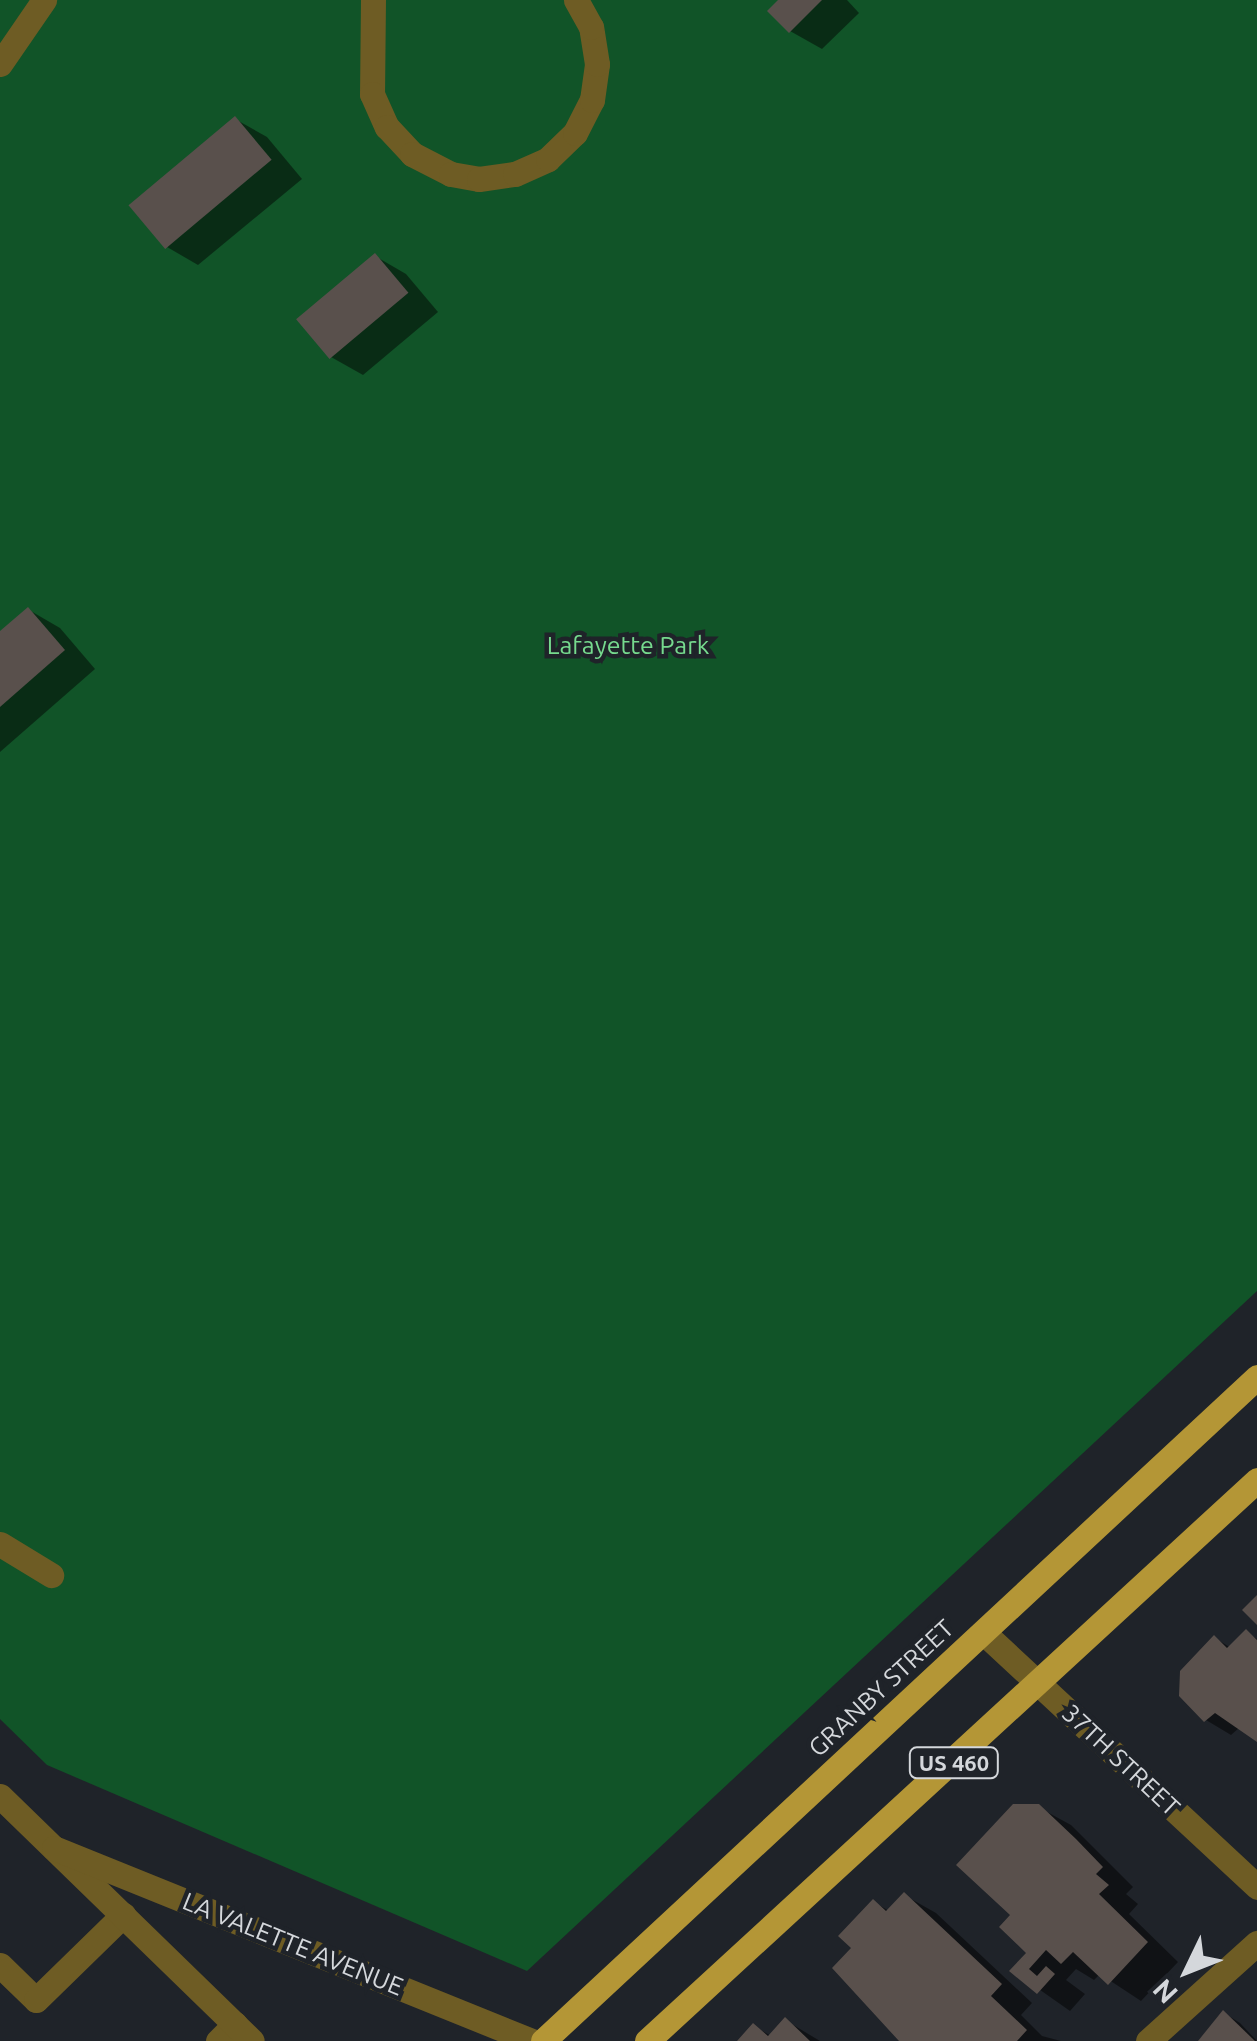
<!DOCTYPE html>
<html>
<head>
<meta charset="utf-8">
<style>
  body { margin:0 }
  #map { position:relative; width:1257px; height:2041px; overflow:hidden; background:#1f2329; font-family:Ubuntu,sans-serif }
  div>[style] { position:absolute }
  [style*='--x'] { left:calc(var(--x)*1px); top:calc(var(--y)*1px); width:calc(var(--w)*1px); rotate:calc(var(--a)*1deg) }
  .green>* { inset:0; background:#115428 }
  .shadow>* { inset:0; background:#0007 }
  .building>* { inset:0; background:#59504c; transform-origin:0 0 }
  .service>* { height:25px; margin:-12.5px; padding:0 12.5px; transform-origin:12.5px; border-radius:12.5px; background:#6e5c24 }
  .minor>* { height:25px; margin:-12.5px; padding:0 12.5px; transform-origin:12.5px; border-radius:12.5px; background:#6e5c24 }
  .primary>* { height:25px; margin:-12.5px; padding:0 12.5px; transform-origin:12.5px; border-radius:12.5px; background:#b49636 }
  span { translate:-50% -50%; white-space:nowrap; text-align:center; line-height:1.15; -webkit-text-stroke:9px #1f2329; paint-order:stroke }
  .shield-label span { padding:2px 8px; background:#1f2329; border:2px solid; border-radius:8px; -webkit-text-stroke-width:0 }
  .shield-label { font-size:22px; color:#d4d7db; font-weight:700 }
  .park-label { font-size:25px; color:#76da8e }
  .street-label { font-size:25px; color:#d4d7db }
  .north { position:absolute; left:1137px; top:1921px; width:100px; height:100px; -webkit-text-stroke:8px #1f2329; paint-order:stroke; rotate:227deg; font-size:28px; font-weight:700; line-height:40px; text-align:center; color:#d4d7db }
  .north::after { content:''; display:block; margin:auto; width:35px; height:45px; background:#d4d7db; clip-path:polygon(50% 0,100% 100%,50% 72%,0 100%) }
</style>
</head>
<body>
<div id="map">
  <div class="green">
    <div style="clip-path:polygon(0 0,1257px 0,1257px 1291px,527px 1971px,47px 1765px,0 1719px)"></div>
  </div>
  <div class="shadow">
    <div style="clip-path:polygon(781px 0,847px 0,859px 13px,822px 49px,790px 31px)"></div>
    <div style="clip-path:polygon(235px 119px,267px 137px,302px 179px,198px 265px,167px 247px)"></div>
    <div style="clip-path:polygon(375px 256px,406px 274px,438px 312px,363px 375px,331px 357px)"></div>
    <div style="clip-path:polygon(29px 610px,60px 628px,95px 669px,0 752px,0 635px)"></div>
    <div style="clip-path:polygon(1246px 1632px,1257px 1639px,1257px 1741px,1239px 1728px,1231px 1735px,1206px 1720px,1215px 1638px,1231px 1648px)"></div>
    <div style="clip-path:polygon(1038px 1807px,1071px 1825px,1133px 1887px,1126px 1894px,1138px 1904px,1129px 1914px,1178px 1962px,1141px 2001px,1100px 1974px,1094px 1980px,1076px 1969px,1066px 1980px,1085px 1994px,1070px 2011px,1013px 1971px,1030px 1953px,1014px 1915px)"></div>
    <div style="clip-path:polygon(904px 1895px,936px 1913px,1032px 2003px,1021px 2015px,1042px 2036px,1061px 2041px,904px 2041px,854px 1947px,874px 1902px,889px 1911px)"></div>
    <div style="clip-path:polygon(1224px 2013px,1240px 2023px,1257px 2041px,1199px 2041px)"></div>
    <div style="clip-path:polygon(785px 2020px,820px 2041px,740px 2041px,754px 2026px,771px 2036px)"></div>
  </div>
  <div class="building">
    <div style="clip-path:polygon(778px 0,822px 0,789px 33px,767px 11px)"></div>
    <div style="left:235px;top:116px;width:57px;height:139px;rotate:50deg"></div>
    <div style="left:375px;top:253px;width:52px;height:103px;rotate:50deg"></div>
    <div style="clip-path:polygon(28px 607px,65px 650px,0 707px,0 631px)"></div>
    <div style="clip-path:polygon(1257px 1595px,1257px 1625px,1242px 1610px)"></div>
    <div style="clip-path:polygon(1246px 1629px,1257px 1640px,1257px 1742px,1215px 1713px,1204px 1722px,1179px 1696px,1180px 1671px,1214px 1635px,1227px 1648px)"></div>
    <div style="clip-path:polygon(1013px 1804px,1039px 1804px,1076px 1839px,1103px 1867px,1096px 1874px,1109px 1885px,1099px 1894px,1148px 1942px,1108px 1985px,1073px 1952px,1061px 1964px,1046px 1950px,1029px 1969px,1037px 1976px,1046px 1966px,1055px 1974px,1037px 1994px,1009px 1971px,1026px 1953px,999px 1927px,1010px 1915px,956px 1865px)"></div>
    <div style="clip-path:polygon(904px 1892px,1002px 1984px,991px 1996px,1027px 2030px,1017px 2041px,899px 2041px,832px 1968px,851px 1948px,838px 1936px,873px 1899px,886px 1911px)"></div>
    <div style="clip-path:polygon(1223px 2010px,1255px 2041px,1198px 2041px)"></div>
    <div style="clip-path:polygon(785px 2017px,810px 2041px,737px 2041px,753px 2023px,768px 2036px)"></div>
  </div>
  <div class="service">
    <div style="--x:373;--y:0;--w:94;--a:90.6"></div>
    <div style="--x:372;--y:94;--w:36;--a:66"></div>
    <div style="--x:387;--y:127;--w:37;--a:47"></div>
    <div style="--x:412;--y:154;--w:44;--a:27.1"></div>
    <div style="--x:451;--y:174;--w:28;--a:10"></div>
    <div style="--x:479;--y:179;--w:36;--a:-8"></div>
    <div style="--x:515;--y:174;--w:36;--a:-24"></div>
    <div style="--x:548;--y:159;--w:37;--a:-44"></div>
    <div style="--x:575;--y:133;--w:37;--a:-63"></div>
    <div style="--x:592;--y:100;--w:36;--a:-82"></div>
    <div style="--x:597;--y:64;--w:37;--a:-99"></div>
    <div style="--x:591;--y:27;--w:31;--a:-119"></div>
    <div style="--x:0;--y:64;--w:78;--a:-55.5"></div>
    <div style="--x:0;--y:1544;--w:60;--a:31.3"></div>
    <div style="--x:0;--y:1965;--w:50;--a:44.2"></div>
    <div style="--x:36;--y:2000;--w:122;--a:-44.3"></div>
    <div style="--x:218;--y:2041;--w:24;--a:-45"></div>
    <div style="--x:1148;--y:2041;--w:147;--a:-42"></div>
  </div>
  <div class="minor">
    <div style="--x:984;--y:1633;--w:373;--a:42.9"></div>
    <div style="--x:0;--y:1796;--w:351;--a:44.2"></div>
    <div style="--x:54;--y:1848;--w:515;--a:21.99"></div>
  </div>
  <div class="primary">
    <div style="--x:543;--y:2041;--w:975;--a:-42.92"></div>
    <div style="--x:647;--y:2041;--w:829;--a:-42.6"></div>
  </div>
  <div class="shield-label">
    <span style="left:954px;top:1763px">US 460</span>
  </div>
  <div class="park-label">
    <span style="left:628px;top:645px">Lafayette Park</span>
  </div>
  <div class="street-label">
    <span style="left:881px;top:1688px;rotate:-43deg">GRANBY STREET</span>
    <span style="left:1121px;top:1760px;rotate:43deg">37TH STREET</span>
    <span style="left:293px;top:1944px;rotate:22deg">LA VALETTE AVENUE</span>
  </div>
  <div class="north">N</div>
</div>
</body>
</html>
